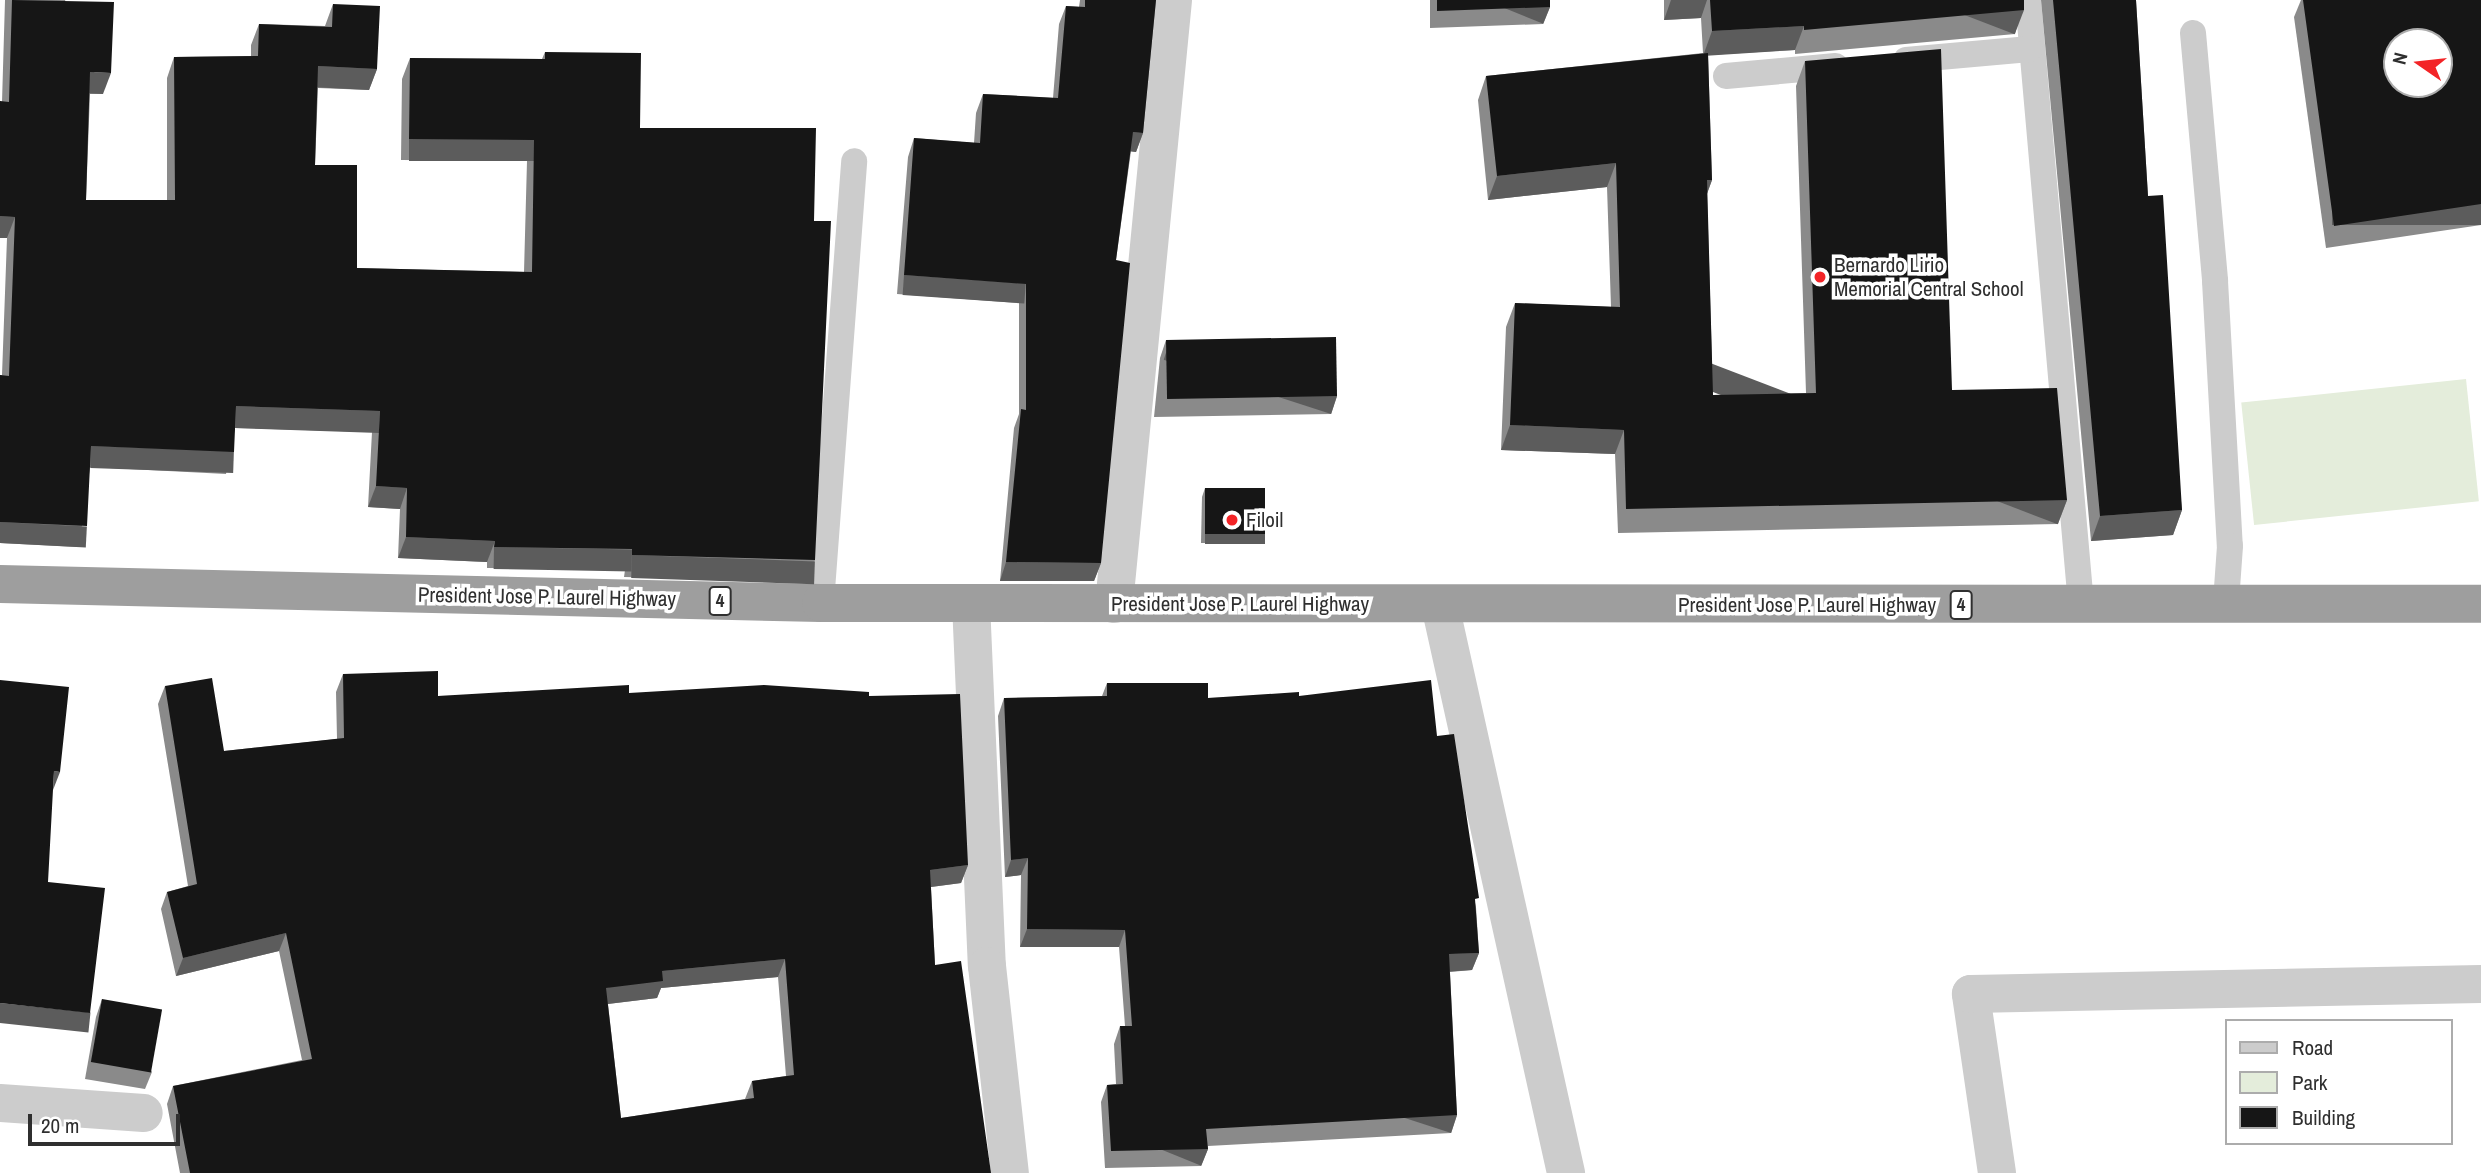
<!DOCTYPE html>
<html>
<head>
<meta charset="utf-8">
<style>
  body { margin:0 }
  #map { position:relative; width:2481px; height:1173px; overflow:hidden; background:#fff; font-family:"Archivo Narrow",sans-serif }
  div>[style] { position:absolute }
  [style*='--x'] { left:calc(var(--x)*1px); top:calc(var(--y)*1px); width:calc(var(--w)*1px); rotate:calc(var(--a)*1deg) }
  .green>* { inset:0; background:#e4eddb; transform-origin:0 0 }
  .service>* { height:26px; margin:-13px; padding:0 13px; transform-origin:13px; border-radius:13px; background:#ccc }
  .minor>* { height:38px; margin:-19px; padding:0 19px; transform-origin:19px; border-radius:19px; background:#ccc }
  .trunk>* { height:38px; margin:-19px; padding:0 19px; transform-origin:19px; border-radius:19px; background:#9e9e9e }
  .wall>* { inset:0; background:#8a8a8a }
  .shaded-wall>* { inset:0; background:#5c5c5c; transform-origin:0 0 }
  .building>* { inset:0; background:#161616; transform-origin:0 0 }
  .dots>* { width:19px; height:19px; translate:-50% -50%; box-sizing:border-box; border:4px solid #fff; border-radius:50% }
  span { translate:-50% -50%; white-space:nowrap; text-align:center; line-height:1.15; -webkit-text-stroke:7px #fff; paint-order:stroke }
  .shield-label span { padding:2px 5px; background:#fff; border:2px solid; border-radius:5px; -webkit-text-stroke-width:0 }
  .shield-label { font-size:19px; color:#2f2f2f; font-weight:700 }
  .poi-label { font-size:21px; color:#2f2f2f }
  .left { translate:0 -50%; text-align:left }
  .street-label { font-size:21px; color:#2f2f2f }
  .legend { position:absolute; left:2225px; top:1019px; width:228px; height:126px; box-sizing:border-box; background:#fff; border:2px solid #acacac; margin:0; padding:9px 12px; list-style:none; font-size:21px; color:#2f2f2f }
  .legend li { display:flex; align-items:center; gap:14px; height:35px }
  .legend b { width:35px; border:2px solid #acacac }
  .north { position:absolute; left:2383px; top:28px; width:70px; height:70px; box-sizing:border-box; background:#fff; border:2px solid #acacac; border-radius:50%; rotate:284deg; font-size:19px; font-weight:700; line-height:28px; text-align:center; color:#2f2f2f }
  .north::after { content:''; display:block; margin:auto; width:24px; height:32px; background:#f32427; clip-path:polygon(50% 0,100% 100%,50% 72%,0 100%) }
  .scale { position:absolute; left:28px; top:1114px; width:152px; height:32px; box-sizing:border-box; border:4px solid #2f2f2f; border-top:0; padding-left:9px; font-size:21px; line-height:24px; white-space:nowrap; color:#2f2f2f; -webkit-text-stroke:5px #fff; paint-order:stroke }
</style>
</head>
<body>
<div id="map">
  <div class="green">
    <div style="left:2466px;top:379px;width:123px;height:226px;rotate:84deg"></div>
  </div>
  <div class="service">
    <div style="--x:2028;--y:0;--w:606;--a:84.99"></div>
    <div style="--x:2193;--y:33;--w:249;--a:84.9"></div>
    <div style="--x:2215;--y:281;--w:265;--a:86.8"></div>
    <div style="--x:2230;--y:546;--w:56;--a:94.1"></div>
    <div style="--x:1906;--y:60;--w:124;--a:-5.1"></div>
    <div style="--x:1726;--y:76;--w:110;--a:-5.2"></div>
    <div style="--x:821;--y:603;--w:443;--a:-85.7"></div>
  </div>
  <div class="minor">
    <div style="--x:971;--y:603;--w:363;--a:87.5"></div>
    <div style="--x:987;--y:966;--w:208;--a:83.7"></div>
    <div style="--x:1114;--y:604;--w:607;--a:-84.42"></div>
    <div style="--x:1440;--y:605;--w:582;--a:77.49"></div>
    <div style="--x:0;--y:1103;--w:144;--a:4"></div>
    <div style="--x:1997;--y:1173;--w:181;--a:-98.3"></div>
    <div style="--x:1971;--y:994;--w:510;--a:-1.12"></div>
  </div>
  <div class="trunk">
    <div style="--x:0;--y:584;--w:821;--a:1.33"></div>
    <div style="--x:821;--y:603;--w:1660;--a:0.03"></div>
  </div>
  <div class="wall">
    <div style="clip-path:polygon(5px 0,65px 0,103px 94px,90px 94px,86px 200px,167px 200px,167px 78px,174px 57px,251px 56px,251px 45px,259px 24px,325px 26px,333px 4px,377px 69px,369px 90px,318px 88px,315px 165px,357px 268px,524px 272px,527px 161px,401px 160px,402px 79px,410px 58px,542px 59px,545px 52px,640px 128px,814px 221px,815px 560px,807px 581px,624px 577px,625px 570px,487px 568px,487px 562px,398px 558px,400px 509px,368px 507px,372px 432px,235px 428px,226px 474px,90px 467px,79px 547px,0 543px,0 375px,2px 375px,7px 238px,0 238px,0 101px,2px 102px)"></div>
    <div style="clip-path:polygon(1080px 0,1156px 0,1143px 133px,1136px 152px,1131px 151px,1116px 260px,1101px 563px,1094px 581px,1000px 581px,1014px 428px,1019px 414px,1019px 303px,897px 294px,908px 157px,914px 138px,974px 143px,976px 113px,983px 94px,1053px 98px,1059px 24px,1066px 6px,1079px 7px)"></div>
    <div style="clip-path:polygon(1430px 0,1550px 0,1550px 7px,1543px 24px,1430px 28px)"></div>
    <div style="clip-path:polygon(1664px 0,2024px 0,2015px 34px,1795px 54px,1795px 50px,1708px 55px,1712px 180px,1707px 194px,1713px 395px,1806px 393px,1796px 86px,1805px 61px,1952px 390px,2067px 500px,2058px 524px,1618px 533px,1615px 454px,1501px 450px,1506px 327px,1515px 303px,1611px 307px,1607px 187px,1488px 200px,1478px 100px,1486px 76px,1703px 53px,1701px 18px,1664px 20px)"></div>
    <div style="clip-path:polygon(2041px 0,2136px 0,2148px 196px,2182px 510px,2173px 535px,2091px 541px)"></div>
    <div style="clip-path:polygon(2301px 0,2481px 0,2481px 225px,2326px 248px,2294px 17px)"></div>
    <div style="clip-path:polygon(1166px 340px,1337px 396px,1331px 414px,1154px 417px,1160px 358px)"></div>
    <div style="clip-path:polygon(1205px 488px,1265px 534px,1261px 543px,1201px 543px,1202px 497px)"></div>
    <div style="clip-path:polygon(evenodd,343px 674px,438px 696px,629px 693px,869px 696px,968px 865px,961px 883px,931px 887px,935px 965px,991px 1173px,180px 1173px,167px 1104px,173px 1086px,302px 1060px,279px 951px,176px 976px,161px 909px,167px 892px,188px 886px,158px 704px,165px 686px,224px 751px,337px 739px,336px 692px,343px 674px,778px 977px,786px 1076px,752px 1081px,745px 1099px,621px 1118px,608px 1004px,657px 998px,661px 988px,778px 977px)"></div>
    <div style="clip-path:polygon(1107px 683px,1208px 698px,1299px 696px,1437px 736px,1476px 907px,1479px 953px,1472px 970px,1450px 972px,1457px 1115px,1451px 1133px,1208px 1146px,1208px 1149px,1201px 1166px,1105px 1168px,1101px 1102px,1107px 1085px,1116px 1084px,1114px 1044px,1120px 1026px,1125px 1026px,1119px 947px,1020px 947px,1021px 875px,1005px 877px,998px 716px,1004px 698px,1102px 696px)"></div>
    <div style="clip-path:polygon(102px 999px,152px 1072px,145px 1089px,85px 1079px,96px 1017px)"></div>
  </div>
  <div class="shaded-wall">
    <div style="clip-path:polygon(1671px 0,1707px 0,1701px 18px,1664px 20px)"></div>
    <div style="left:1550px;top:7px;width:18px;height:113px;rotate:112deg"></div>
    <div style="left:2024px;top:10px;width:26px;height:221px;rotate:111deg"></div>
    <div style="clip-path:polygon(1804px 26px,1795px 50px,1703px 56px,1712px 31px)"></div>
    <div style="clip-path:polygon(318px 66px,377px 69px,369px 90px,311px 87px)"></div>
    <div style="clip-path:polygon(90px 72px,111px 73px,103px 94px,83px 93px)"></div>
    <div style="clip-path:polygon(1133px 132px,1143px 133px,1136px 152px,1126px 151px)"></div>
    <div style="left:409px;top:139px;width:125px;height:22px"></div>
    <div style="clip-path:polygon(1616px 163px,1607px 187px,1488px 200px,1497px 176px)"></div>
    <div style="clip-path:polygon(1707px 180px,1712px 180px,1703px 204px)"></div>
    <div style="left:2481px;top:204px;width:21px;height:149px;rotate:90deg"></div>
    <div style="clip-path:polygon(0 216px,15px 217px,7px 238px,0 238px)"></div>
    <div style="left:904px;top:275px;width:122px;height:20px;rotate:4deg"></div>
    <div style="left:1337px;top:396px;width:19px;height:176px;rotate:108deg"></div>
    <div style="left:236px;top:406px;width:144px;height:22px;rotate:2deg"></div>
    <div style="clip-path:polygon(1510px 425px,1624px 430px,1615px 454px,1501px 450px)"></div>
    <div style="left:91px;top:446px;width:143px;height:22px;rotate:2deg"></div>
    <div style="clip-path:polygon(376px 486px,407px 488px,400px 509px,368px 507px)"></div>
    <div style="left:2067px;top:500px;width:26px;height:441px;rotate:111deg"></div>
    <div style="clip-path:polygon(2182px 510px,2173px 535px,2091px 541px,2100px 516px)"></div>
    <div style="left:0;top:522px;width:87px;height:21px;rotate:3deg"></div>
    <div style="left:1205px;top:534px;width:60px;height:10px"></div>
    <div style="clip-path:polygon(406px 537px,495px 541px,487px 562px,398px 558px)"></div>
    <div style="left:494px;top:547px;width:138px;height:22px;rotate:1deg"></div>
    <div style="left:632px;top:555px;width:183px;height:23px;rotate:2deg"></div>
    <div style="clip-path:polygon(1006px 562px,1101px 563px,1094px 581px,1000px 581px)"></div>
    <div style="clip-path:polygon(54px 771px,60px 772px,53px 790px)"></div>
    <div style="clip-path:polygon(1028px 858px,1021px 875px,1005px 877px,1011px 860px)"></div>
    <div style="clip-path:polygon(968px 865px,961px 883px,923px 888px,930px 870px)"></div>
    <div style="clip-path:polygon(1027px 929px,1125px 930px,1119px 947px,1020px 947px)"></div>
    <div style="clip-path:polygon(286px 933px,279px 951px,176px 976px,183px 958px)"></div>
    <div style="clip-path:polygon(1479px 953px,1472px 970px,1443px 972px,1449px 954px)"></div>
    <div style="clip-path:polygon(785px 959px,778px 977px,661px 988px,657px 998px,599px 1005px,606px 988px,662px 971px)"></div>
    <div style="left:0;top:1003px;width:91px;height:20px;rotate:6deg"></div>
    <div style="left:1457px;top:1115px;width:19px;height:251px;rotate:108deg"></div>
    <div style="left:1208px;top:1149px;width:18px;height:97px;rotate:112deg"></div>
  </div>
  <div class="building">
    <div style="clip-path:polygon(12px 0,114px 2px,111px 73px,90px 72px,86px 200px,175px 200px,174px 57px,258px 56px,259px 24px,332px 27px,333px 4px,380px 6px,377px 69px,318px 66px,315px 165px,357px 165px,357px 268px,532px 272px,534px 140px,409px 139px,410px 58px,545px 59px,545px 52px,641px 53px,640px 128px,816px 128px,814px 221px,831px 221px,815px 560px,632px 555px,632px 549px,494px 547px,495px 541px,406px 537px,407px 488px,376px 486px,380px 411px,236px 406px,234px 452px,91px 446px,87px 526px,0 522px,0 375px,9px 376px,15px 217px,0 216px,0 101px,9px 102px)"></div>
    <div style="clip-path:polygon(1085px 0,1156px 0,1143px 133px,1133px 132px,1116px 260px,1130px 263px,1101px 563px,1006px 562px,1021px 409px,1026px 410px,1026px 284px,904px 275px,914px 138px,980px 143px,983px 94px,1058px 98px,1066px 6px,1085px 7px)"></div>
    <div style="clip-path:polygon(1437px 0,1550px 0,1550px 7px,1437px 11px)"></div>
    <div style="clip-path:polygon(1710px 0,2024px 0,2024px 10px,1804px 30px,1804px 26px,1712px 31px)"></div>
    <div style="clip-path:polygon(2053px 0,2136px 0,2148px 196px,2163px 195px,2182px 510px,2100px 516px)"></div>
    <div style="clip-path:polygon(evenodd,2303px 0,2481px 0,2481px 204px,2334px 226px,2303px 0,2397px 42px,2439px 42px,2439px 84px,2397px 84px,2397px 42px)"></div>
    <div style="clip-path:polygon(1941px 49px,1952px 390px,2057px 388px,2067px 500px,1626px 509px,1624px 430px,1510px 425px,1515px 303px,1620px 307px,1616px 163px,1497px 176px,1486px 76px,1708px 53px,1712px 180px,1707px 180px,1713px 395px,1816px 393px,1805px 61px)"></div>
    <div style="left:1336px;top:337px;width:59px;height:170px;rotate:89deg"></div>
    <div style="left:1205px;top:488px;width:60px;height:46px"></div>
    <div style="clip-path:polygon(evenodd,438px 671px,438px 696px,629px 685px,629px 693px,764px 685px,869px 692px,869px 696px,960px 694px,968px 865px,930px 870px,935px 965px,961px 961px,991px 1173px,190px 1173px,173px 1086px,312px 1059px,286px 933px,183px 958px,167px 892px,197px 884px,165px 686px,212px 678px,224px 751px,344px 738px,343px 674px,438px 671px,785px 959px,794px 1075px,752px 1081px,754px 1098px,621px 1118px,606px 988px,663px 981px,662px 971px,785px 959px)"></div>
    <div style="clip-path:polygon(0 680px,69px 687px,60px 772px,54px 771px,48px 882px,105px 888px,90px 1013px,0 1003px)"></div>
    <div style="clip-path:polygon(1431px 680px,1437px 736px,1454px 734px,1479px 898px,1475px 899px,1479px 953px,1449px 954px,1457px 1115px,1206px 1129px,1208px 1149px,1111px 1151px,1107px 1085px,1123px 1084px,1120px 1026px,1132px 1026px,1125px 930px,1027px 929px,1028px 858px,1011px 860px,1004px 698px,1107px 696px,1107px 683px,1208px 683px,1208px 698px,1299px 692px,1299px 696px)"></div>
    <div style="left:102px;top:999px;width:61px;height:64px;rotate:10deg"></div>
  </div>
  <div class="dots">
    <div style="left:1820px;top:277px;background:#f32427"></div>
    <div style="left:1232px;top:520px;background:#f32427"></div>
  </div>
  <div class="shield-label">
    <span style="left:720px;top:601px">4</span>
    <span style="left:1961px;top:605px">4</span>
  </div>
  <div class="poi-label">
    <span class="left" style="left:1834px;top:277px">Bernardo Lirio<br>Memorial Central School</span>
    <span class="left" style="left:1246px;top:520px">Filoil</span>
  </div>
  <div class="street-label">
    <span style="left:547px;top:597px;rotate:1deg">President Jose P. Laurel Highway</span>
    <span style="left:1240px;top:604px">President Jose P. Laurel Highway</span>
    <span style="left:1807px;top:605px">President Jose P. Laurel Highway</span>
  </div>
  <ul class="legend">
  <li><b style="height:9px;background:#ccc"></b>Road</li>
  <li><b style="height:19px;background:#e4eddb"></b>Park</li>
  <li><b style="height:19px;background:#161616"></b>Building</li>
  </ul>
  <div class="north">N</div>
  <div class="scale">20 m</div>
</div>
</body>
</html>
